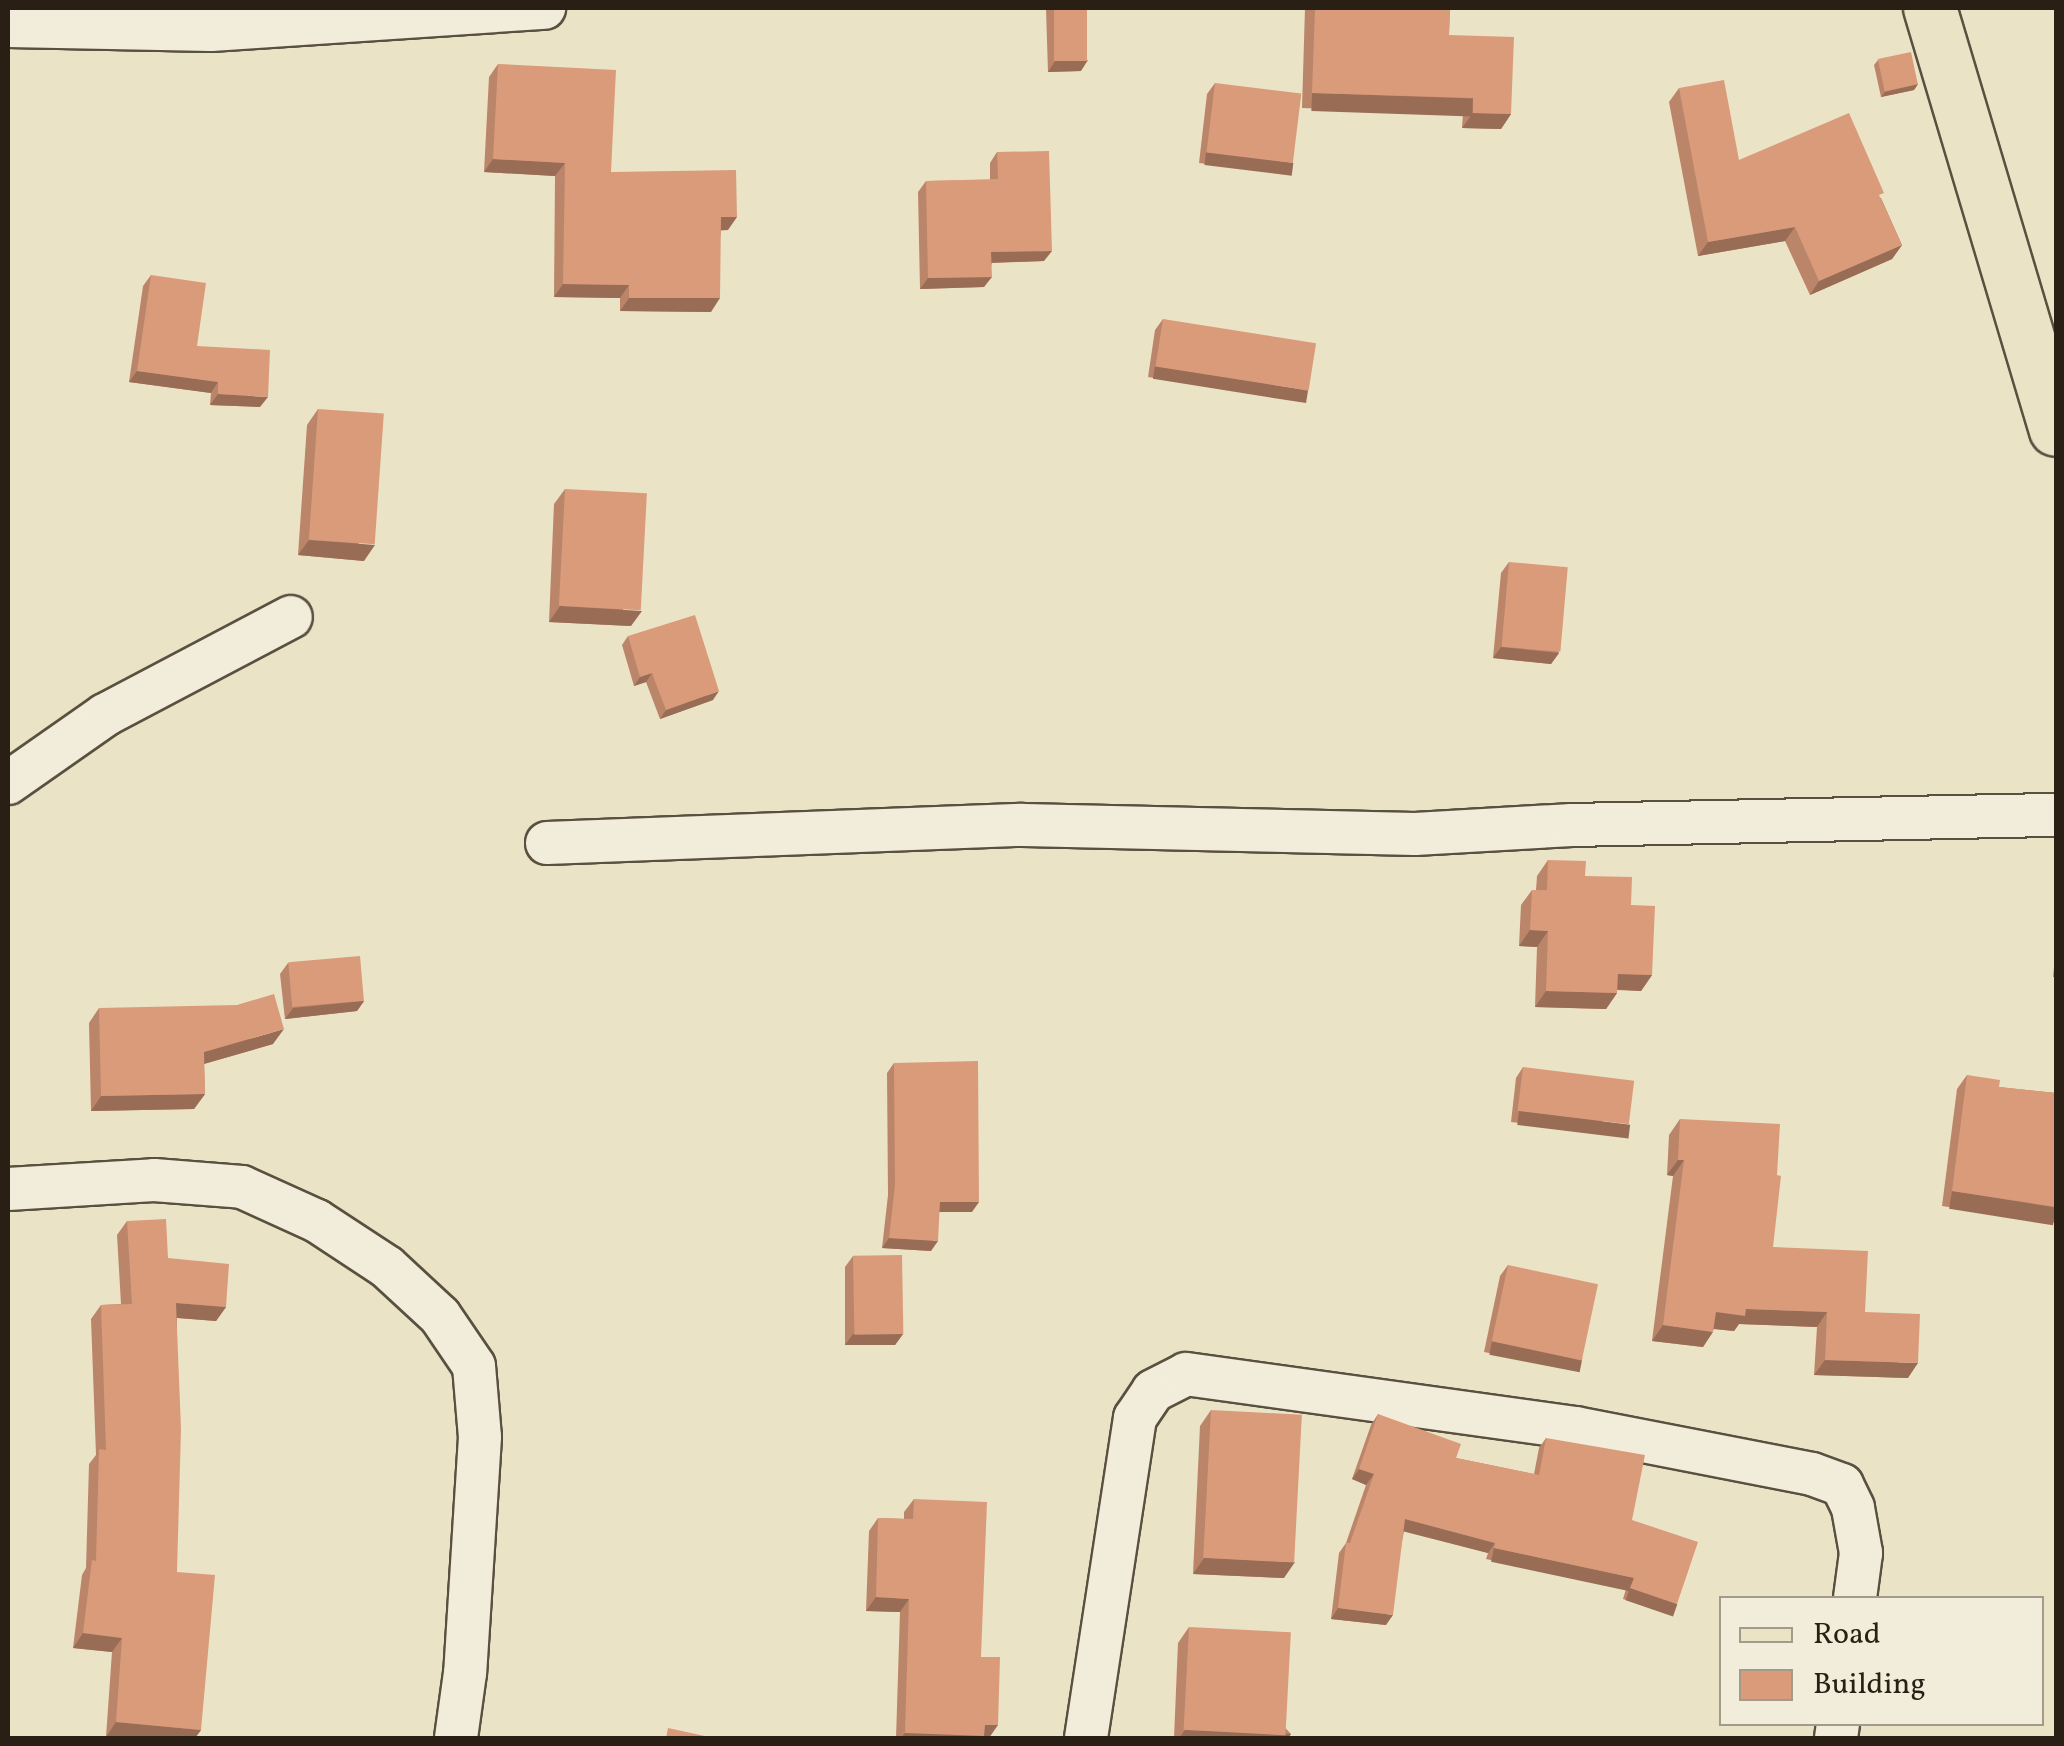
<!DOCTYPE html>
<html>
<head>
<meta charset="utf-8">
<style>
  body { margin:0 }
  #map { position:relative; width:2064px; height:1746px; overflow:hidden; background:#ebe3c6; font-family:Vollkorn,serif }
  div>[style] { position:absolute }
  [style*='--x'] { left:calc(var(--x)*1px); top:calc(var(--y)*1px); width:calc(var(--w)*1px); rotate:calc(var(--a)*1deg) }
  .roads { filter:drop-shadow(2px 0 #5a5040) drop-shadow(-2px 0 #5a5040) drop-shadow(0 2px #5a5040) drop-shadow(0 -2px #5a5040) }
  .minor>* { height:42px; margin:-21px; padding:0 21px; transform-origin:21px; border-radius:21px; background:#f2edda }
  .major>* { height:52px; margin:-26px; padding:0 26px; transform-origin:26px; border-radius:26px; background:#ebe3c6 }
  .wall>* { inset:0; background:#bb856a }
  .shaded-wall>* { inset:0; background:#996c56; transform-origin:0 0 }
  .building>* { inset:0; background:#da9b7b; transform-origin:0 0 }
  span { translate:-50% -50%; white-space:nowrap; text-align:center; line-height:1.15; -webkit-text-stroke:10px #f2edda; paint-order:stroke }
  .frame { position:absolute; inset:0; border:10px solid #291f14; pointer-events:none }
  .legend { position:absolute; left:1719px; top:1596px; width:325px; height:130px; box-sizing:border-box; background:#f2edda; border:2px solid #a29b8b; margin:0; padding:12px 18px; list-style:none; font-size:30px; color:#291f14 }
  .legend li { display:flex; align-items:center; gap:20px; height:50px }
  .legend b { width:50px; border:2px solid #a29b8b }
</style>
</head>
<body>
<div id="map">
  <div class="roads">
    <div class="minor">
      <div style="--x:8;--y:26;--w:203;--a:1.1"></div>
      <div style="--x:211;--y:30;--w:334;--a:-3.8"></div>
      <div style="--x:8;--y:783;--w:118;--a:-35"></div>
      <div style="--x:105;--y:715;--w:210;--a:-27.8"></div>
      <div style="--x:547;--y:843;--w:475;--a:-2.2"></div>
      <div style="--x:1022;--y:825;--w:393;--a:1.3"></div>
      <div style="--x:1415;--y:834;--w:157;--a:-3.3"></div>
      <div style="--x:1572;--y:825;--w:484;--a:-1.2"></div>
      <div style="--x:8;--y:1189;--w:146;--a:-3.5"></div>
      <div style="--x:154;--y:1180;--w:88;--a:4.5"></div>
      <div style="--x:242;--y:1187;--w:82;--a:24.4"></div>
      <div style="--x:317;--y:1221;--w:84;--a:33.3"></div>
      <div style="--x:387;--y:1267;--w:72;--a:42.8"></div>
      <div style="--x:440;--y:1316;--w:60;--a:55.8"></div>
      <div style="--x:474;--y:1366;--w:71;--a:85.2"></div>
      <div style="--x:480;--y:1437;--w:236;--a:93.6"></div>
      <div style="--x:465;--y:1673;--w:66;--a:97.9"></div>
      <div style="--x:1086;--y:1738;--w:324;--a:-81.3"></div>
      <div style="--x:1135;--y:1418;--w:32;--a:-56"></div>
      <div style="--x:1153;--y:1391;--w:37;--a:-27"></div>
      <div style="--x:1186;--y:1374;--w:394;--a:7.9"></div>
      <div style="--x:1576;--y:1428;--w:240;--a:11"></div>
      <div style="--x:1812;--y:1474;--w:32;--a:20"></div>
      <div style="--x:1842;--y:1485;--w:25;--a:64"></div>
      <div style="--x:1853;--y:1508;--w:46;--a:79.9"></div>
      <div style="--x:1861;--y:1553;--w:45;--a:97.6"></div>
      <div style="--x:1836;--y:1738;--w:14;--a:-82"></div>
    </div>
    <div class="major">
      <div style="--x:1930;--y:8;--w:440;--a:73.4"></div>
    </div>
  </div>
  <div class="wall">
    <div style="clip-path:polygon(1305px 8px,1450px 8px,1449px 35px,1511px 114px,1501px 129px,1462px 128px,1463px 113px,1302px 108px)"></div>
    <div style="clip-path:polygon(1046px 9px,1087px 8px,1081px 71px,1048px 72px)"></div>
    <div style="clip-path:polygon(1878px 60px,1918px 84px,1914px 90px,1881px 97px,1874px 65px)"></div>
    <div style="clip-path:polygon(498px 64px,611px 172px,728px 230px,721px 230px,711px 312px,620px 311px,620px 298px,554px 297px,555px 176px,484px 172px,489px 77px)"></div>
    <div style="clip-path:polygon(1215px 83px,1286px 173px,1199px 163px,1207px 94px)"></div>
    <div style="clip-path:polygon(1679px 88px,1739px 160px,1881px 198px,1902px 245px,1892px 259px,1810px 295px,1785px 241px,1698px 256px,1669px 102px)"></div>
    <div style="clip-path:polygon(997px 152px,1044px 261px,992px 263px,984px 287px,920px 289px,918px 192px,926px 181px,990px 180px,990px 163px)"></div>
    <div style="clip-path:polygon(151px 275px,197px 346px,260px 407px,210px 405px,211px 393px,129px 382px,143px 286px)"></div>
    <div style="clip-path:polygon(1163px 319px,1301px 401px,1148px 377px,1155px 330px)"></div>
    <div style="clip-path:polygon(318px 409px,364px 561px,298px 555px,307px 425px)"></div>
    <div style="clip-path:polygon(565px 489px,631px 626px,549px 622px,554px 504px)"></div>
    <div style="clip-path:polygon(1509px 562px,1559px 653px,1551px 664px,1493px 658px,1501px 573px)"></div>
    <div style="clip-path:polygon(628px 636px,713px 700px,660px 719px,646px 682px,634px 686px,622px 645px)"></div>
    <div style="clip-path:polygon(1548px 860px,1585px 876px,1631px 905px,1652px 975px,1641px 991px,1617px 990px,1617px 993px,1606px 1009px,1535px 1007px,1537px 947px,1519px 946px,1521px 905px,1532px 890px,1536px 890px,1537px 876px)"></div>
    <div style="clip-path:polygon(2056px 947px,2056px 977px,2053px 977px)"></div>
    <div style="clip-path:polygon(288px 963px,364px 1001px,357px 1011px,285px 1019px,280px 974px)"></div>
    <div style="clip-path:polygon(99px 1008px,273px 1044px,204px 1064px,205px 1094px,194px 1109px,91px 1111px,89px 1023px)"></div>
    <div style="clip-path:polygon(894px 1063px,972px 1212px,939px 1212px,931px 1251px,882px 1248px,888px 1195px,887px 1073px)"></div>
    <div style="clip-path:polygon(1523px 1067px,1622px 1135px,1511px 1122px,1516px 1078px)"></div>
    <div style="clip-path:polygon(1967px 1075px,1999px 1087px,2056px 1093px,2056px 1223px,1942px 1206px,1957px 1089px)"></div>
    <div style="clip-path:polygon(1680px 1119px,1773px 1247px,1865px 1312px,1908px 1378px,1814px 1375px,1817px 1327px,1739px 1324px,1734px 1331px,1714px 1329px,1703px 1347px,1652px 1341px,1673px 1176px,1667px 1175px,1669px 1135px)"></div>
    <div style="clip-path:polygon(127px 1221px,168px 1258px,226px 1307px,216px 1321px,177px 1318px,177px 1572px,201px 1730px,195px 1738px,127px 1738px,106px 1737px,112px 1652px,73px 1648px,82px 1575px,86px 1568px,89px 1464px,96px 1455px,91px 1319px,101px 1305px,121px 1304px,117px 1235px)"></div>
    <div style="clip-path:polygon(853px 1256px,903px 1334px,895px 1345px,845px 1345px,845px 1267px)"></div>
    <div style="clip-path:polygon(1508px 1265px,1575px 1370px,1484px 1352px,1500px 1276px)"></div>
    <div style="clip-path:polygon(1211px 1410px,1284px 1578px,1193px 1574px,1200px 1426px)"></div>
    <div style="clip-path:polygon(1378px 1414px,1456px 1458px,1534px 1474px,1539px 1448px,1546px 1438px,1632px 1520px,1677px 1604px,1670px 1615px,1623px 1599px,1626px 1589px,1486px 1559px,1488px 1553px,1404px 1531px,1386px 1625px,1331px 1619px,1339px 1553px,1346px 1543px,1366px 1485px,1352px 1479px,1371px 1425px)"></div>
    <div style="clip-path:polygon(914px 1499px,981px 1657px,989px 1738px,896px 1738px,900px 1612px,866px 1611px,869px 1531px,878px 1518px,904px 1519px,904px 1512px)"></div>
    <div style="clip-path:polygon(1189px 1627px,1291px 1734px,1288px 1738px,1174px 1738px,1178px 1643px)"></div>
  </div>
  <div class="shaded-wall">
    <div style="clip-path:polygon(1088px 60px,1081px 71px,1048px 72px,1055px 61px)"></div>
    <div style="clip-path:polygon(1918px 84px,1914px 90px,1881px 97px,1885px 92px)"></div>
    <div style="left:1312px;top:93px;width:161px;height:18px;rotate:2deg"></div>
    <div style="clip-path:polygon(1473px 113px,1511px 114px,1501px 129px,1462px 128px)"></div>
    <div style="left:1206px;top:152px;width:88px;height:13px;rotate:7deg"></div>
    <div style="clip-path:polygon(493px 159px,565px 163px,555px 176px,484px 172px)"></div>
    <div style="clip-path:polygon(721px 217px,737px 217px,728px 230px,711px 231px)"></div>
    <div style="clip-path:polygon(1795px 227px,1785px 241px,1698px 256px,1708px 242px)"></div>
    <div style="clip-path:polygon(1902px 245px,1892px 259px,1810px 295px,1819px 281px)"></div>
    <div style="clip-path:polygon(1052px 251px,1044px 261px,984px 263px,991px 252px)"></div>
    <div style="clip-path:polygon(992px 277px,984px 287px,920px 289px,928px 278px)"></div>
    <div style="clip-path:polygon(563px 284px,629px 285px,620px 298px,554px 297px)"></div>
    <div style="clip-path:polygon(629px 298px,720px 298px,711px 312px,620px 311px)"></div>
    <div style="left:1155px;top:366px;width:155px;height:13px;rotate:9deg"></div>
    <div style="clip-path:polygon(137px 371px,218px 382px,211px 393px,129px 382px)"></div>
    <div style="clip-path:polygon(218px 394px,268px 397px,260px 407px,210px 405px)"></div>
    <div style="clip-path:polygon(309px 540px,375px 545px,364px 561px,298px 555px)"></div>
    <div style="clip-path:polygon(560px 606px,642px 611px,631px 626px,549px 622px)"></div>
    <div style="clip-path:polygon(1501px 647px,1559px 653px,1551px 664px,1493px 658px)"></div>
    <div style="clip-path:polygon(652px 673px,646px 682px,634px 686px,640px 677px)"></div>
    <div style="clip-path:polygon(719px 691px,713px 700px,660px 719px,666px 710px)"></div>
    <div style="clip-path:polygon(1530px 930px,1548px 931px,1537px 947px,1519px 946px)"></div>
    <div style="clip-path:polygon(1618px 974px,1652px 975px,1641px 991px,1607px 989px)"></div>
    <div style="clip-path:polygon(1546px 991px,1617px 993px,1606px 1009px,1535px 1007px)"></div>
    <div style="clip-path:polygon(364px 1001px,357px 1011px,285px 1019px,293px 1008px)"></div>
    <div style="clip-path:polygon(284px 1029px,273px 1044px,193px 1067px,204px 1052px)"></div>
    <div style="clip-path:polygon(205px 1094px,194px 1109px,91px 1111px,101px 1096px)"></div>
    <div style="left:1519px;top:1111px;width:112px;height:14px;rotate:7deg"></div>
    <div style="clip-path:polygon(1678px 1160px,1684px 1160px,1673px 1176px,1667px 1175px)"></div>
    <div style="left:1952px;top:1191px;width:105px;height:18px;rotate:9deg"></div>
    <div style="clip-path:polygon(940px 1202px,979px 1202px,972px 1212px,933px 1212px)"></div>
    <div style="clip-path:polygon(889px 1238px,938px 1241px,931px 1251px,882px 1248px)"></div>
    <div style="clip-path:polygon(176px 1303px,226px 1307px,216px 1321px,166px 1317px)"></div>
    <div style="clip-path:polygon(1746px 1309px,1827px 1312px,1817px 1327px,1739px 1324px,1734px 1331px,1705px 1328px,1716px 1312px)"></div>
    <div style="clip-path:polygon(1663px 1325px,1713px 1332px,1703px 1347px,1652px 1341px)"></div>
    <div style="clip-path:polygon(853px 1334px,903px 1334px,895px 1345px,845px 1345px)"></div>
    <div style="left:1492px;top:1341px;width:92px;height:14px;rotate:11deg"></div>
    <div style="clip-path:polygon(1825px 1360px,1918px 1363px,1908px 1378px,1814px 1375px)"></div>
    <div style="clip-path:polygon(1359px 1469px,1374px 1474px,1366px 1485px,1352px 1479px)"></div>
    <div style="clip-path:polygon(1405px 1519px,1495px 1543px,1488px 1553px,1398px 1530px)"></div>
    <div style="left:1494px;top:1548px;width:143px;height:14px;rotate:12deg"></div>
    <div style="clip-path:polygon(1204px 1558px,1295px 1562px,1284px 1578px,1193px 1574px)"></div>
    <div style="left:1630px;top:1588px;width:50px;height:13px;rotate:19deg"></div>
    <div style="clip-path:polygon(876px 1597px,909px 1599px,900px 1612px,866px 1611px)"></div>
    <div style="clip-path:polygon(1338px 1608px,1393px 1615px,1386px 1625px,1331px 1619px)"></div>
    <div style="clip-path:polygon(83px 1633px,122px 1638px,112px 1652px,73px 1648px)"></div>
    <div style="clip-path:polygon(116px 1722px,201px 1730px,195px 1738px,127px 1738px,106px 1737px)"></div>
    <div style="clip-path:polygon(985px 1725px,998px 1725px,989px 1738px,901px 1738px,905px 1733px)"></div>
    <div style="clip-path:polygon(1185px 1730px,1291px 1734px,1288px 1738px,1179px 1738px)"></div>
  </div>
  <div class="building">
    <div style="left:1054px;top:8px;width:33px;height:53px"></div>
    <div style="clip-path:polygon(1315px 8px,1450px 8px,1449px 35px,1514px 37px,1511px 114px,1473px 113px,1473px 98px,1312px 93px)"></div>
    <div style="left:1911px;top:52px;width:33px;height:34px;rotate:78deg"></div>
    <div style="clip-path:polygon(498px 64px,616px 70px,611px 172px,736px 170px,737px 217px,721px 217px,720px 298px,629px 298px,629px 285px,563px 284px,565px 163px,493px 159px)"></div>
    <div style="clip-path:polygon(1724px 80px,1739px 160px,1849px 113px,1884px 193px,1879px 195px,1902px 245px,1819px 281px,1795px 227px,1708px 242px,1679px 88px)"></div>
    <div style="left:1215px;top:83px;width:87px;height:70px;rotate:7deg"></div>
    <div style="clip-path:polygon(1049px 151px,1052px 251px,991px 252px,992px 277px,928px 278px,926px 181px,998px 179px,997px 152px)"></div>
    <div style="clip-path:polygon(151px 275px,206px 283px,197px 346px,270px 350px,268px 397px,218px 394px,218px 382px,137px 371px)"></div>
    <div style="left:1163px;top:319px;width:155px;height:48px;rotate:9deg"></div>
    <div style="left:318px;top:409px;width:66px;height:131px;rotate:4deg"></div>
    <div style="left:565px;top:489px;width:82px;height:117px;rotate:3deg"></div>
    <div style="left:1509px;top:562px;width:59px;height:85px;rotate:5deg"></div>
    <div style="clip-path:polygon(695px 615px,719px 691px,666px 710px,652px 673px,640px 677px,628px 636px)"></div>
    <div style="clip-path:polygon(1548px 860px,1586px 861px,1585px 876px,1632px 877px,1631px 905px,1655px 906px,1652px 975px,1618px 974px,1617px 993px,1546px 991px,1548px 931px,1530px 930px,1532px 890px,1547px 890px)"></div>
    <div style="left:360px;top:956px;width:45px;height:72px;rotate:85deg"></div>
    <div style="clip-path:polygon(274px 994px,284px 1029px,204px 1052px,205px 1094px,101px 1096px,99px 1008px,237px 1005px)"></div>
    <div style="clip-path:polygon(978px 1061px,979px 1202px,940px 1202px,938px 1241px,889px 1238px,895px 1185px,894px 1063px)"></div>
    <div style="left:1523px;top:1067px;width:112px;height:44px;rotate:7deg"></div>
    <div style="clip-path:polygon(1967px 1075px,2000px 1080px,1999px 1087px,2056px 1093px,2056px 1207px,1952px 1191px)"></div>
    <div style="clip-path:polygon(1680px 1119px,1780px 1124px,1777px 1175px,1781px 1176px,1773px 1247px,1868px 1251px,1865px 1312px,1920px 1314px,1918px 1363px,1825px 1360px,1827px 1312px,1746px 1309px,1745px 1316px,1716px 1312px,1713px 1332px,1663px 1325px,1684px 1160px,1678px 1160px)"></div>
    <div style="clip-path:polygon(166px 1219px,168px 1258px,229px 1264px,226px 1307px,176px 1303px,181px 1429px,177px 1572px,215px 1575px,201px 1730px,116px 1722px,122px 1638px,83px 1633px,92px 1560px,96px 1561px,99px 1449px,106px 1450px,101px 1305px,132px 1304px,127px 1221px)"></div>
    <div style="left:902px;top:1255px;width:79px;height:49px;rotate:89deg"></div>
    <div style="left:1508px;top:1265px;width:92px;height:78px;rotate:12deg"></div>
    <div style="left:1211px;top:1410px;width:91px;height:148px;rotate:3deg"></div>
    <div style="clip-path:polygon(1378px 1414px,1461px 1444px,1456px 1458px,1539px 1475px,1546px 1438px,1645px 1455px,1632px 1520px,1698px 1542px,1677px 1604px,1630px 1588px,1634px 1578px,1494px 1548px,1495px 1543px,1405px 1519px,1393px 1615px,1338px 1608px,1346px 1543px,1350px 1543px,1374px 1474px,1359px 1469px)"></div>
    <div style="clip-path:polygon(914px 1499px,987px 1502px,981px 1657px,1000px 1657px,998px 1725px,985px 1725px,984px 1736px,905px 1733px,909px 1599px,876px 1597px,878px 1518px,913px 1519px)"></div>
    <div style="left:1189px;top:1627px;width:102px;height:103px;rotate:3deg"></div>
    <div style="clip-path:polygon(668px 1728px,714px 1738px,666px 1738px)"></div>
  </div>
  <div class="frame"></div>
  <ul class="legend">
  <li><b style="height:12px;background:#ebe3c6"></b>Road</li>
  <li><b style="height:28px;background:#da9b7b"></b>Building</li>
  </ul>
</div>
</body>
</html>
